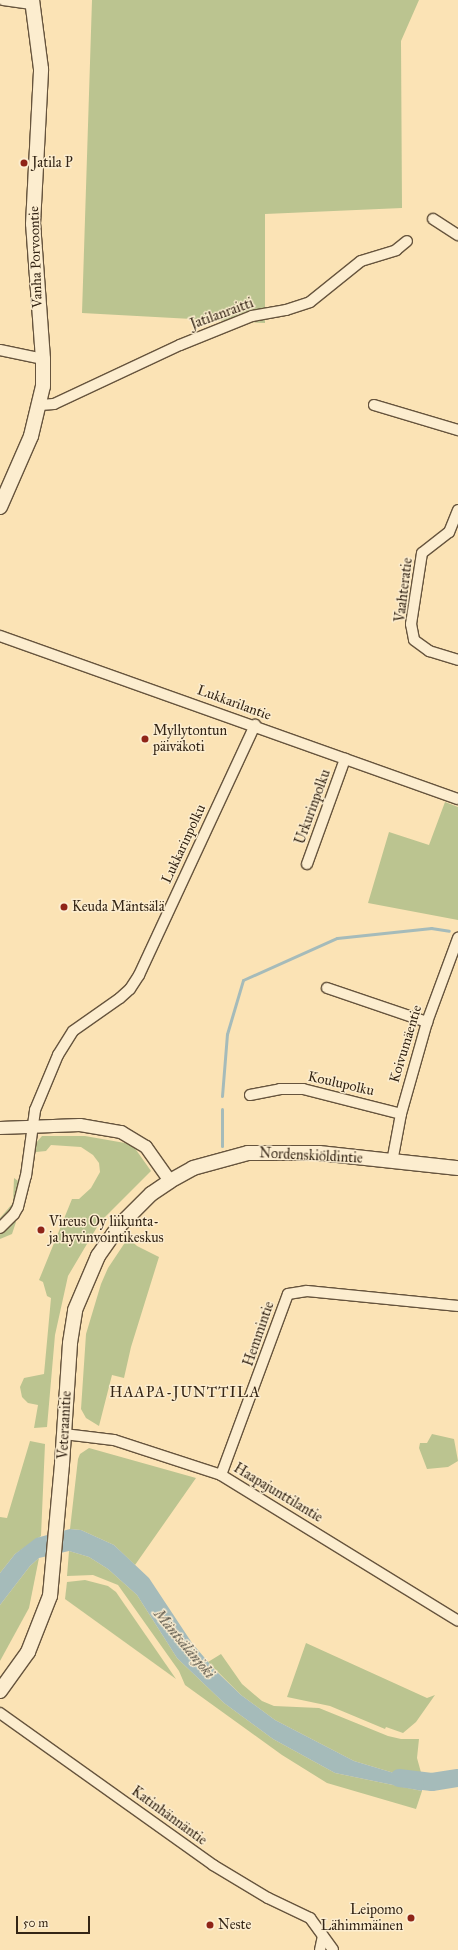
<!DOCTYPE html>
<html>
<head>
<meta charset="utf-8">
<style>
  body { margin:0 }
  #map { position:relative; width:458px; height:1950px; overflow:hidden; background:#fbe3b5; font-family:"IM FELL Great Primer",serif }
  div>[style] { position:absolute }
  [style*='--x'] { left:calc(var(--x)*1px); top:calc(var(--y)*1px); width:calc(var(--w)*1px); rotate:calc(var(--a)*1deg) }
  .green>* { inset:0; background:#bbc490 }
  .water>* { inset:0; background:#a5bbba }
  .stream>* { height:3px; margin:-1.5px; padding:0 1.5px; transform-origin:1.5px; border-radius:1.5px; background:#a5bbba }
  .river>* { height:18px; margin:-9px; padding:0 9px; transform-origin:9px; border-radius:9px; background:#a5bbba }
  .roads { filter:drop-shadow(1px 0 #66543d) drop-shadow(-1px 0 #66543d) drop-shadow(0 1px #66543d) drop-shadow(0 -1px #66543d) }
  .minor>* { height:10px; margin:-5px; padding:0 5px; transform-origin:5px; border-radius:5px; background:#fcedcf }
  .tertiary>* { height:12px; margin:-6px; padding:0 6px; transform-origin:6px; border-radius:6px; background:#fcedcf }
  .secondary>* { height:14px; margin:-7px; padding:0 7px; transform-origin:7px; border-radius:7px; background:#fcedcf }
  .dots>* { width:11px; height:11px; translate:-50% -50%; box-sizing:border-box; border:2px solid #fcedcf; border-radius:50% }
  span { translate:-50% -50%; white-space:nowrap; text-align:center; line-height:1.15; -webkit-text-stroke:3px #fcedcf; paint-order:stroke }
  .poi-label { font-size:14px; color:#342515 }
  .left { translate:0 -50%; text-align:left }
  .right { translate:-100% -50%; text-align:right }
  .street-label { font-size:14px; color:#342515 }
  .neighbourhood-label { font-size:15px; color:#342515; letter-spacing:1px }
  .water-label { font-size:15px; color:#565247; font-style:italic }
  .scale { position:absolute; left:16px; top:1916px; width:74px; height:18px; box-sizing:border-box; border:2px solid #342515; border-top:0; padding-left:5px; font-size:12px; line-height:14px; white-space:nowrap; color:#342515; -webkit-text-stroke:3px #fcedcf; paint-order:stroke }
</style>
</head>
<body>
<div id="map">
  <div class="green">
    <div style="clip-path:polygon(92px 0,419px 0,401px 41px,402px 208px,265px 214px,265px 323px,82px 313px)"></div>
    <div style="clip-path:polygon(445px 802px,458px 807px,458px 920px,368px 903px,389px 832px,429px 845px)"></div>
    <div style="clip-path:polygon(42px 1136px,85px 1136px,125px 1143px,134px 1147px,151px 1171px,100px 1222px,68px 1276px,55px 1335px,47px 1427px,34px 1428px,38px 1405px,28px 1403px,22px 1397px,20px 1387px,24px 1378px,44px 1374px,51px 1298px,47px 1296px,43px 1282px,39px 1280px,72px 1199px,79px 1199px,91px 1188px,100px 1172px,99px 1163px,93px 1155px,81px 1147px,51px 1145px,46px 1151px,36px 1152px,35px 1144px)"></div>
    <div style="clip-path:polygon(14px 1178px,21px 1183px,12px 1211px,0 1224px,0 1218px,13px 1203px)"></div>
    <div style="clip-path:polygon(13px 1220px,16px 1222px,12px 1234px,0 1239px,0 1232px)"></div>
    <div style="clip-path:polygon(128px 1238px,137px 1246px,159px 1257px,131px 1347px,124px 1378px,112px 1375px,99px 1426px,86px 1418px,81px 1409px,86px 1334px,101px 1284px,108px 1268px)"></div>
    <div style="clip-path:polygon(432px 1434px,454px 1439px,458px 1461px,448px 1467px,427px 1469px,419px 1448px,420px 1443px,427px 1443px)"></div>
    <div style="clip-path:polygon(30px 1441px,45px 1444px,41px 1536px,15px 1554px,0 1573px,0 1517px,7px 1518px)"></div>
    <div style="clip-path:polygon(89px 1448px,196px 1478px,135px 1565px,114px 1545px,81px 1530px,70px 1529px,78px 1459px,80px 1454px)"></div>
    <div style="clip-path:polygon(69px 1551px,89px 1557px,108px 1569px,137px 1595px,177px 1658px,224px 1703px,273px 1739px,335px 1773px,422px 1791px,416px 1809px,327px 1783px,282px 1755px,185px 1685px,179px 1671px,118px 1585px,93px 1575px,67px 1576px)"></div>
    <div style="clip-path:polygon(39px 1558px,29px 1608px,0 1661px,0 1605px,30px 1566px)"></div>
    <div style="clip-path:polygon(85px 1580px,108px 1586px,116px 1592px,176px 1679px,65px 1599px,67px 1582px)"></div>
    <div style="clip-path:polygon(306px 1643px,427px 1698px,435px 1695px,416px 1722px,403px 1733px,386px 1727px,385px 1729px,330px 1706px,287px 1697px)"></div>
    <div style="clip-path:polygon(221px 1654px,242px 1684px,262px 1701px,274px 1706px,319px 1708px,388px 1736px,401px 1739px,419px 1739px,417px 1758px,422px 1776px,404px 1776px,354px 1761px,275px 1720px,241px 1695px,208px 1662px)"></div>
  </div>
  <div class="water">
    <div style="clip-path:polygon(70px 1529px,81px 1530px,114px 1545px,149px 1578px,192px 1643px,215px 1670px,241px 1695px,275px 1720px,354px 1761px,404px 1776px,422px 1776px,422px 1791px,335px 1773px,273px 1739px,224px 1703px,177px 1658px,137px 1595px,108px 1569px,89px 1557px,69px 1551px,39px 1558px,30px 1566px,0 1605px,0 1573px,15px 1554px,36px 1538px)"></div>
  </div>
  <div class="stream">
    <div style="--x:222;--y:1096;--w:62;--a:-85.4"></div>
    <div style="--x:227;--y:1034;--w:56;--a:-73.5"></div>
    <div style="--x:243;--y:980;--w:103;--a:-24.1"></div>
    <div style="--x:337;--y:938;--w:95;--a:-6.1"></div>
    <div style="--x:431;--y:928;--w:18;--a:9"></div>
    <div style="--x:222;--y:1146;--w:37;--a:-90"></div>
  </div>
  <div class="river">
    <div style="--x:399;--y:1778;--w:33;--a:7"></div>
    <div style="--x:432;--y:1782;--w:26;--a:-9"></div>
  </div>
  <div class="roads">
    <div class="minor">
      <div style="--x:3;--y:0;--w:29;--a:8"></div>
      <div style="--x:433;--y:219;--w:30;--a:33"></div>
      <div style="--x:0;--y:350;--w:44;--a:11.8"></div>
      <div style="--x:40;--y:405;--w:14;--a:-4"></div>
      <div style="--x:54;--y:404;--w:139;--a:-25.1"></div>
      <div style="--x:180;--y:345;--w:78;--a:-21.9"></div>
      <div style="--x:252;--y:316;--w:35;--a:-10"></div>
      <div style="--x:286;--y:310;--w:25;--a:-18"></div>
      <div style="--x:310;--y:302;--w:65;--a:-38.8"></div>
      <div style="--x:361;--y:261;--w:37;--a:-17"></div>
      <div style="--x:396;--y:250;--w:14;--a:-39"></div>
      <div style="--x:374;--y:405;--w:88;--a:16.6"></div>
      <div style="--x:458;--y:510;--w:24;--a:112"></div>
      <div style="--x:449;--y:532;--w:34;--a:142"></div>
      <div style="--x:422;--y:553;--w:72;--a:98.8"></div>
      <div style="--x:411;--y:624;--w:16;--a:79"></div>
      <div style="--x:414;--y:640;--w:19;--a:36"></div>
      <div style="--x:429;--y:651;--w:30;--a:17"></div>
      <div style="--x:0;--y:636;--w:486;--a:19.6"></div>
      <div style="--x:307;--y:864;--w:112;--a:-70.1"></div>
      <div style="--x:327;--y:988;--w:106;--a:18.8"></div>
      <div style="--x:250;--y:1095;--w:31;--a:-11"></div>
      <div style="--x:280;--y:1089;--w:23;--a:0"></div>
      <div style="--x:303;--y:1089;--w:101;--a:14.3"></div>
      <div style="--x:392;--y:1162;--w:49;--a:-79.4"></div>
      <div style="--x:401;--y:1114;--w:96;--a:-74.2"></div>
      <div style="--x:427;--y:1022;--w:90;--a:-69.7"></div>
      <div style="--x:0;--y:1228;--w:20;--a:-45"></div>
      <div style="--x:14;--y:1214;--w:8;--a:-60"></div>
      <div style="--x:18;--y:1207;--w:32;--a:-76"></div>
      <div style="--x:26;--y:1176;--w:67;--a:-82.2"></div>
      <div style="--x:35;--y:1110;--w:60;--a:-67.3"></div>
      <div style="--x:58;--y:1055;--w:28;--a:-58"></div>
      <div style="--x:73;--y:1031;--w:57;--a:-35.1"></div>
      <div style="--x:120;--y:998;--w:13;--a:-42"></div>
      <div style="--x:130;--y:989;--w:17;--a:-57"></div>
      <div style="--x:139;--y:975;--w:276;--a:-65.1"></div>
      <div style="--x:64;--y:1434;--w:50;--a:6.8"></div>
      <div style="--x:114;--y:1440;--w:113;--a:18.1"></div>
      <div style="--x:221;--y:1475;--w:278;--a:31.6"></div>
      <div style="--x:221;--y:1475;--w:193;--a:-69.7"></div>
      <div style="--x:288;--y:1294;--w:19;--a:-9"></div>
      <div style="--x:307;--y:1291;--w:152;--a:5.7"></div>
      <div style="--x:0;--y:1713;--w:262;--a:35.5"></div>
      <div style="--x:213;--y:1865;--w:64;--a:31"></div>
      <div style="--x:268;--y:1898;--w:47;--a:25.5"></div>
      <div style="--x:310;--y:1918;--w:39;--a:54"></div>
      <div style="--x:320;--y:1950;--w:14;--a:-78"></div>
    </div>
    <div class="tertiary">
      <div style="--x:0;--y:1128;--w:80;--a:-2.1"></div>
      <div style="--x:80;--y:1125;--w:42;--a:9.7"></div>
      <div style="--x:121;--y:1132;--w:29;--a:31"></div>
      <div style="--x:146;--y:1147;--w:42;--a:54.8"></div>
    </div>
    <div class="secondary">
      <div style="--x:0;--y:507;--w:77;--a:-66.4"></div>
      <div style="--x:31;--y:436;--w:51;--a:-76.5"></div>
      <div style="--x:43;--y:386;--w:27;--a:-90"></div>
      <div style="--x:43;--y:359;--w:135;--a:-94.2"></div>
      <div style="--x:33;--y:224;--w:155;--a:-87"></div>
      <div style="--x:41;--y:69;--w:70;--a:-97.4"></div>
      <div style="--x:0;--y:1691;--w:48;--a:-54.3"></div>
      <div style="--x:28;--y:1652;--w:60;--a:-68.6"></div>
      <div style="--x:50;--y:1596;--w:133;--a:-84.8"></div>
      <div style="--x:62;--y:1464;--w:121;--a:-86.2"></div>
      <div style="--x:70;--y:1343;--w:33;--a:-81"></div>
      <div style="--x:75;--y:1310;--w:59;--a:-66.9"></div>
      <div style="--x:98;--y:1256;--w:38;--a:-55"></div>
      <div style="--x:120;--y:1225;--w:44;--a:-45"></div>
      <div style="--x:151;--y:1194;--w:23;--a:-34"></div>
      <div style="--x:170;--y:1181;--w:26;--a:-29"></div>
      <div style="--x:193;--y:1168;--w:57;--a:-15.3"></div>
      <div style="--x:248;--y:1153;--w:71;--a:0"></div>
      <div style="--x:319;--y:1153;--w:140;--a:6.2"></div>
    </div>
  </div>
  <div class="dots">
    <div style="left:24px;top:163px;background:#8f2418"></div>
    <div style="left:145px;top:739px;background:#8f2418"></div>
    <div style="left:64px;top:907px;background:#8f2418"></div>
    <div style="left:41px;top:1230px;background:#8f2418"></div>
    <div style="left:411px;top:1918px;background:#8f2418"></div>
    <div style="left:210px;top:1925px;background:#8f2418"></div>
  </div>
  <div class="poi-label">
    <span class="left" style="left:32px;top:163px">Jatila P</span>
    <span class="left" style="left:153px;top:739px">Myllytontun<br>päiväkoti</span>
    <span class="left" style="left:72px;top:907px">Keuda Mäntsälä</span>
    <span class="left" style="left:49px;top:1230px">Vireus Oy liikunta-<br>ja hyvinvointikeskus</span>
    <span class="right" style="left:403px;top:1918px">Leipomo<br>Lähimmäinen</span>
    <span class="left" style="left:218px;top:1925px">Neste</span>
  </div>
  <div class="street-label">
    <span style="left:36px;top:257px;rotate:-92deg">Vanha Porvoontie</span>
    <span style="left:222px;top:314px;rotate:-20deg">Jatilanraitti</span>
    <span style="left:404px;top:590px;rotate:-83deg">Vaahteratie</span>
    <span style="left:234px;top:703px;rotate:20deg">Lukkarilantie</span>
    <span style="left:313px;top:807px;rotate:-70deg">Urkurinpolku</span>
    <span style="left:184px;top:844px;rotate:-65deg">Lukkarinpolku</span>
    <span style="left:406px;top:1044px;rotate:-73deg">Koivumäentie</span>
    <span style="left:341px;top:1084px;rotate:13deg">Koulupolku</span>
    <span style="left:311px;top:1156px;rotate:3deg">Nordenskiöldintie</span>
    <span style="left:259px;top:1334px;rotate:-71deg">Hemmintie</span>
    <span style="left:65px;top:1425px;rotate:-87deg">Veteraanitie</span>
    <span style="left:278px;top:1493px;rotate:31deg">Haapajunttilantie</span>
    <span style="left:169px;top:1816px;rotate:36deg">Katinhännäntie</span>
  </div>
  <div class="neighbourhood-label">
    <span style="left:185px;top:1393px">HAAPA-JUNTTILA</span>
  </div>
  <div class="water-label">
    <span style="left:184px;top:1644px;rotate:50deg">Mäntsälänjoki</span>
  </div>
  <div class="scale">50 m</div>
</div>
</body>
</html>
